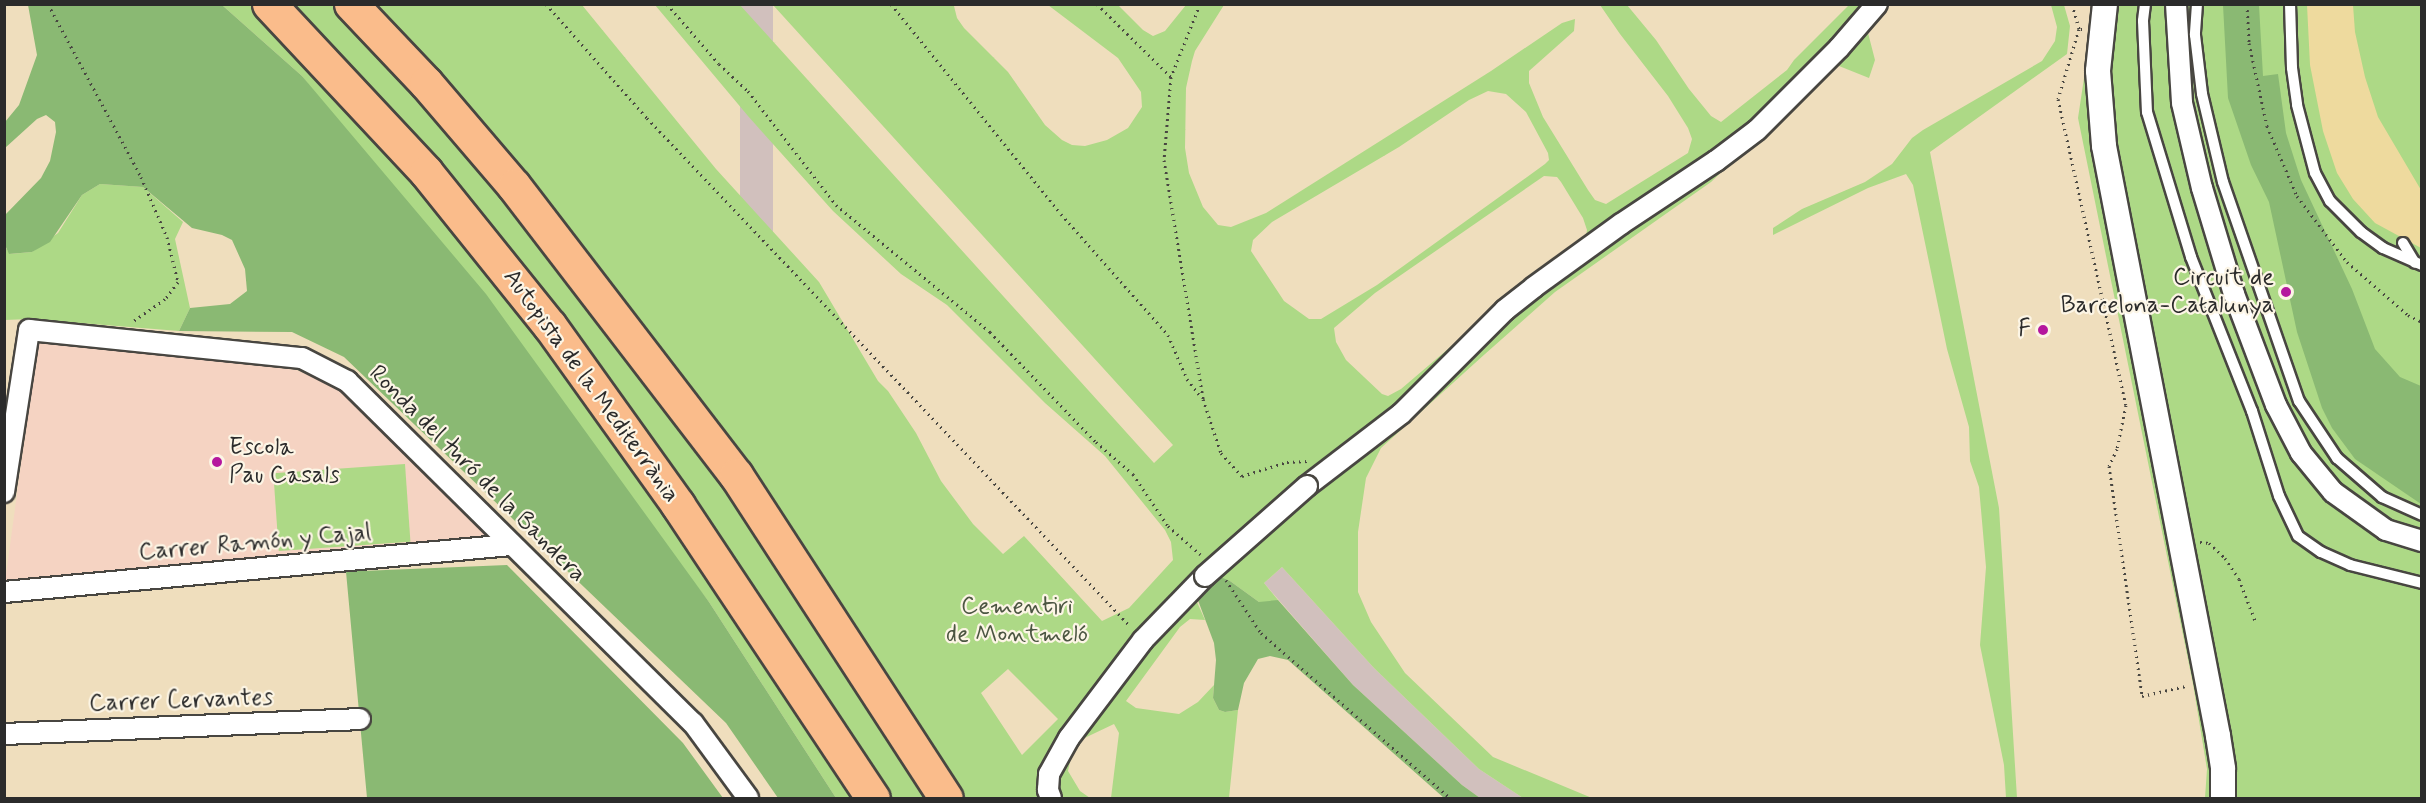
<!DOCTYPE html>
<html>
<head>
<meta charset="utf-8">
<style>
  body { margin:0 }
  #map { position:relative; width:2426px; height:803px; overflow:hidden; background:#efdebd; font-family:Mynerve,sans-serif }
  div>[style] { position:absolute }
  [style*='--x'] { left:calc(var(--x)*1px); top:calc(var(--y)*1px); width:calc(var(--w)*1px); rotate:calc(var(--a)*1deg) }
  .built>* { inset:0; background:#f5d3c2 }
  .industrial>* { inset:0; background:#d1c0bd; transform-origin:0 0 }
  .green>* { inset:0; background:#add986; transform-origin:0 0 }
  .forest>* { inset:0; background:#8ab973 }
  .sand>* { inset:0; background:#eeda9e }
  .path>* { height:3px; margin-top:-1.5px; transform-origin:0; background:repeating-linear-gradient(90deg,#484641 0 1.5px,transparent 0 6px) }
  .roads { filter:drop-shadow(2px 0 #484641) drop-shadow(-2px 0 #484641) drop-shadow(0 2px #484641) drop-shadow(0 -2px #484641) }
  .service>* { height:10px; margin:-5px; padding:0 5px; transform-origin:5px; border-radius:5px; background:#fff }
  .minor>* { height:20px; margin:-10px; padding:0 10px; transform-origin:10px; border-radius:10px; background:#fff }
  .tertiary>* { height:24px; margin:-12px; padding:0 12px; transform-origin:12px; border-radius:12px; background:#fff }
  .motorway>* { height:33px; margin:-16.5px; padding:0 16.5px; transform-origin:16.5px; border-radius:16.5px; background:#fabc8b }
  .bridges { filter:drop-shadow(2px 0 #484641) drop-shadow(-2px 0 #484641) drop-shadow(0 2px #484641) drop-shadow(0 -2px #484641) }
  .minor-bridge>* { height:20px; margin:-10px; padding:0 10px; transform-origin:10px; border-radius:10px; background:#fff }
  .dots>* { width:16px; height:16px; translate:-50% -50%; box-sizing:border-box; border:3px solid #fcf5e5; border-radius:50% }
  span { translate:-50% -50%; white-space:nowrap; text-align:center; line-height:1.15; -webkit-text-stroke:4.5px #fcf5e5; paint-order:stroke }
  .poi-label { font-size:24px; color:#2b2b2b }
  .right { translate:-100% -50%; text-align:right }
  .left { translate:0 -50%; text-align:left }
  .street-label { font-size:24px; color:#2b2b2b }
  .park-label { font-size:24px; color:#4c5642 }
  .frame { position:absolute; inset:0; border:6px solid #2b2b2b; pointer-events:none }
</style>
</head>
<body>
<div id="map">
  <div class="built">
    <div style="clip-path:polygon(38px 340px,296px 370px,338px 388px,489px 536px,5px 582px)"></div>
  </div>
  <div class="industrial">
    <div style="left:740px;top:5px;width:33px;height:617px"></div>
    <div style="clip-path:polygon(1282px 567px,1374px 668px,1479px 769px,1523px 798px,1480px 798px,1462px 785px,1353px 685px,1264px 583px)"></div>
  </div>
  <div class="green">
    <div style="clip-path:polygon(evenodd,222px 5px,582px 5px,716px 169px,819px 282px,878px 381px,888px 391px,916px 433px,941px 481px,973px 524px,1003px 554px,1024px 536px,1102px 621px,1129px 608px,1173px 560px,1171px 542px,1165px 530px,1105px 456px,1045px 403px,947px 305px,901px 274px,833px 211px,748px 116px,655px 5px,740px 5px,1154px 463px,1173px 445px,773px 5px,956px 5px,954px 6px,957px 18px,964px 28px,1008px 72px,1045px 125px,1062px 140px,1072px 145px,1085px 146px,1107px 140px,1128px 128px,1142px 107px,1141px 92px,1118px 58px,1048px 5px,1118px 5px,1143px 30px,1153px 36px,1165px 31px,1186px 5px,1224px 5px,1195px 51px,1192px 61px,1186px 88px,1185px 148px,1189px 173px,1203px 207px,1218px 225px,1231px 227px,1266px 213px,1491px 71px,1562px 23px,1575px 19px,1574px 31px,1529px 71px,1529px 83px,1543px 117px,1588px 190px,1595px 200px,1606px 204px,1688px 153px,1692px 139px,1688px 128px,1668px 96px,1620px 34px,1600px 5px,1627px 5px,1656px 40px,1689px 89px,1711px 116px,1721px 122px,1787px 70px,1794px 60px,1849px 5px,1887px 5px,1867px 29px,1875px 60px,1869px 78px,1834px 64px,1711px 182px,1555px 292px,1485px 354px,1381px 448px,1366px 478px,1358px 532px,1358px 592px,1371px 622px,1405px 673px,1493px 757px,1592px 798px,1523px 798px,1479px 769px,1374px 668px,1282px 567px,1264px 583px,1278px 600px,1271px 603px,1259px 602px,1230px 581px,1197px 602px,1205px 620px,1190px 619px,1180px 627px,1126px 701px,1136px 708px,1179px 714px,1198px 702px,1214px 685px,1213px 698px,1219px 710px,1225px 712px,1238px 710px,1229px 798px,1111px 798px,1119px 733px,1114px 724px,1074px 743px,1068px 771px,1080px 791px,1090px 798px,836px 798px,709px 602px,302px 76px,222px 5px,1488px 91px,1506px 94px,1526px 112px,1548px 153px,1549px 160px,1545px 164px,1377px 285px,1321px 319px,1309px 319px,1284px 301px,1251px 251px,1253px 240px,1272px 222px,1399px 147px,1469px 100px,1488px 91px,222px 5px,1544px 176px,1557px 177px,1561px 182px,1583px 218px,1587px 230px,1586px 236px,1556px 257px,1401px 389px,1388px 396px,1382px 394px,1346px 360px,1336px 342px,1334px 328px,1375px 293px,1544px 176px,222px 5px,1008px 669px,1058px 719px,1022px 755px,981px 693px,1008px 669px)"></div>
    <div style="clip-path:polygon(2051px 5px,2064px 5px,2070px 26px,2067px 54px,1930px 152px,1999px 508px,2017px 798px,2006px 798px,2004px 765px,1980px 645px,1986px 567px,1979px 487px,1970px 461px,1969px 427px,1947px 349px,1913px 185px,1906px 174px,1868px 188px,1773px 235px,1773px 228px,1802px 209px,1865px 182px,1892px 164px,1912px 138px,1923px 130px,2042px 61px,2055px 41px,2057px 27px)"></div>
    <div style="clip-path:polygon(2095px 5px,2421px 5px,2421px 798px,2205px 798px,2207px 769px,2193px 684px,2078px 118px)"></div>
    <div style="clip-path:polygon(100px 184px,143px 187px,183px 222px,175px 239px,190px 308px,179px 331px,30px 319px,5px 320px,4px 245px,10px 254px,32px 252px,58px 233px,82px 195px)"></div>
    <div style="left:405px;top:464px;width:78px;height:132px;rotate:86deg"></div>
  </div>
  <div class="forest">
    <div style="clip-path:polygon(28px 5px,222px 5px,302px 76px,486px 294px,709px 602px,836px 798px,778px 798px,726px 723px,344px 357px,292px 332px,179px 331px,190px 308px,230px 304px,247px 291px,245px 269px,232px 240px,222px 235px,192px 228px,143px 187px,100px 184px,82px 195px,50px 242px,32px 252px,9px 254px,5px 245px,5px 215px,41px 178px,50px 161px,56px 132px,55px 122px,46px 115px,37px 119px,5px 148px,5px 122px,19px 105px,37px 55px)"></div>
    <div style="clip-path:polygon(2223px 5px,2259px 5px,2263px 76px,2278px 74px,2286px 133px,2301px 180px,2352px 289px,2375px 349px,2400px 377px,2421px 386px,2421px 504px,2355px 459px,2332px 428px,2322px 408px,2297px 332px,2269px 202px,2251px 165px,2228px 98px)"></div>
    <div style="clip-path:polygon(345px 561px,362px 571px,507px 565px,683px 743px,723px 798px,367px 798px)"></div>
    <div style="clip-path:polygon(1218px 576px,1230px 581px,1259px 602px,1278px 600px,1353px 685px,1462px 785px,1480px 798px,1444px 798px,1288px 660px,1270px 656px,1258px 659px,1244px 683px,1238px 710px,1225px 712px,1219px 710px,1213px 698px,1216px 660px,1214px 643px,1196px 595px)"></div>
  </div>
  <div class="sand">
    <div style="clip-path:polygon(2307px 5px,2353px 5px,2355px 32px,2365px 77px,2378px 117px,2421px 190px,2421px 248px,2375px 223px,2353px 199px,2337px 173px,2323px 131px,2310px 65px)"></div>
  </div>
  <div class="path">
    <div style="--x:48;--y:4;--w:196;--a:61.7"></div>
    <div style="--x:141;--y:177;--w:65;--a:66.6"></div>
    <div style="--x:167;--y:237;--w:46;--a:76.3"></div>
    <div style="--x:178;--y:282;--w:21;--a:127"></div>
    <div style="--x:165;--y:299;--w:38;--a:145"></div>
    <div style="--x:546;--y:4;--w:152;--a:48.5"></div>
    <div style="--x:647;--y:118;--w:701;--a:46.45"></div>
    <div style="--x:667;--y:4;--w:79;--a:49.1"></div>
    <div style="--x:719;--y:64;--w:40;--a:43"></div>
    <div style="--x:748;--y:91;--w:144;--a:52.3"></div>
    <div style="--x:836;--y:205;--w:200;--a:39.5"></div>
    <div style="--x:990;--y:332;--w:153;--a:46.1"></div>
    <div style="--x:1096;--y:442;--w:49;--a:40.9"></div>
    <div style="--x:1133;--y:474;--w:63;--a:56.1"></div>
    <div style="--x:1168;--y:526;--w:43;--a:41.2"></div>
    <div style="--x:891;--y:4;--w:270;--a:51"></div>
    <div style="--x:1061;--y:214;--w:162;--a:48.5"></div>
    <div style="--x:1168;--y:335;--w:48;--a:66.6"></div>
    <div style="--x:1187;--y:379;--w:23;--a:52"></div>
    <div style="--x:1097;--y:4;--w:104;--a:44.6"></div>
    <div style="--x:1200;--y:4;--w:79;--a:111.7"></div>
    <div style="--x:1171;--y:77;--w:83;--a:94.8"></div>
    <div style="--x:1164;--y:160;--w:242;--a:80.7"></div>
    <div style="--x:1203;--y:399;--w:57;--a:71.6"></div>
    <div style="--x:1221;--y:453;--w:31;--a:48"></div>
    <div style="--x:1242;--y:476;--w:47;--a:-17.3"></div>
    <div style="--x:1287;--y:462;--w:21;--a:-3"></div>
    <div style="--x:2072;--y:4;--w:26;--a:74"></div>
    <div style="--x:2247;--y:4;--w:39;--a:87"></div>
    <div style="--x:2249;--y:43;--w:85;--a:77.8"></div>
    <div style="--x:2267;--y:126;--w:76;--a:66.8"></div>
    <div style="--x:2297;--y:196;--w:83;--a:52.9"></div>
    <div style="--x:2347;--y:262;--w:81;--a:41"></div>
    <div style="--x:2408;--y:315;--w:16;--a:27"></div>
    <div style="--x:2082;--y:29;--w:3;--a:180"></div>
    <div style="--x:2079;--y:29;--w:73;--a:106.7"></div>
    <div style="--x:2058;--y:99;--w:313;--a:77.5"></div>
    <div style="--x:2126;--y:405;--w:45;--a:101.6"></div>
    <div style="--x:2117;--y:449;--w:19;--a:115"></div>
    <div style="--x:2109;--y:466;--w:232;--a:81.8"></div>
    <div style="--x:2142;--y:696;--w:45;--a:-12.8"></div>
    <div style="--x:2200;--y:542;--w:9;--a:6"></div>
    <div style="--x:2209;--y:543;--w:22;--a:43"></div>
    <div style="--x:2225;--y:558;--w:25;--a:56"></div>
    <div style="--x:2239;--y:579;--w:47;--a:68.9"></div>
    <div style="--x:1226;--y:580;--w:64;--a:56.6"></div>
    <div style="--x:1261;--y:633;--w:251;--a:41.1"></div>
  </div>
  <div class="roads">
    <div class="service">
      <div style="--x:2145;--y:4;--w:17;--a:97"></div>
      <div style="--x:2143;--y:21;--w:91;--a:87.5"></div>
      <div style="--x:2147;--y:112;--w:152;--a:73.1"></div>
      <div style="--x:2191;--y:257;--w:166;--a:68.4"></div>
      <div style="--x:2252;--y:411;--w:89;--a:72.4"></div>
      <div style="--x:2279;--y:496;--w:44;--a:64.6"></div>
      <div style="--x:2298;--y:536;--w:28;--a:35"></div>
      <div style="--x:2321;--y:552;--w:32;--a:24"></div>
      <div style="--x:2350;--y:565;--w:74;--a:14"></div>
      <div style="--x:2197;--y:4;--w:31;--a:94"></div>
      <div style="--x:2195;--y:35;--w:59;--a:83.2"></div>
      <div style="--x:2202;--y:94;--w:90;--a:76.6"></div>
      <div style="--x:2223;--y:182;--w:232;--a:70.9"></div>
      <div style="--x:2299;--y:401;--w:69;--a:56.3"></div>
      <div style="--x:2337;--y:458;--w:60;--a:40.9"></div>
      <div style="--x:2382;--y:497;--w:44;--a:24.2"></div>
      <div style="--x:2290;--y:4;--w:64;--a:88.2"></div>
      <div style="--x:2292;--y:68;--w:37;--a:82"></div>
      <div style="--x:2297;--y:105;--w:70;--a:75.2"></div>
      <div style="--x:2315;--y:173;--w:32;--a:62"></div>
      <div style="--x:2330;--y:201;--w:44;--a:45"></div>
      <div style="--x:2361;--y:232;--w:27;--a:36"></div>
      <div style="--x:2383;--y:248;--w:43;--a:23.6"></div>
      <div style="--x:2403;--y:243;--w:23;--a:59"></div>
    </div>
    <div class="minor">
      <div style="--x:2176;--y:4;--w:99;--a:86.5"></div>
      <div style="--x:2182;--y:103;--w:87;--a:76.8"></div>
      <div style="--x:2202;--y:188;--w:111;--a:73.2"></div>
      <div style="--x:2234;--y:294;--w:119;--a:69.3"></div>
      <div style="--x:2276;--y:405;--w:54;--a:62.5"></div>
      <div style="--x:2301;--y:453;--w:50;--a:50.6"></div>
      <div style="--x:2333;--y:492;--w:65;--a:35.6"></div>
      <div style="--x:2386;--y:530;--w:38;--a:17"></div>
      <div style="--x:1307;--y:486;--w:118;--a:-37.5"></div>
      <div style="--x:1401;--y:414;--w:147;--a:-45"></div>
      <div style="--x:1505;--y:310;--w:37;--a:-38"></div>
      <div style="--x:1534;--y:287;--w:107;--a:-35.9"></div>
      <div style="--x:1621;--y:224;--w:114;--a:-33.6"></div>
      <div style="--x:1716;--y:161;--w:51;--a:-37.1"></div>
      <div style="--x:1757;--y:130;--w:116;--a:-45"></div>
      <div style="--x:1839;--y:48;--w:58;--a:-49.2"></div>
      <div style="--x:4;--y:492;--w:164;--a:-81.2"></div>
      <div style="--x:29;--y:330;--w:274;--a:5.9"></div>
      <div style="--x:302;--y:358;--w:51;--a:27.1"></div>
      <div style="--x:347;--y:381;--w:486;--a:44.7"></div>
      <div style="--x:693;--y:723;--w:93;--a:53.7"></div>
      <div style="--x:4;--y:592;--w:509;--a:-5.3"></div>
      <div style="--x:4;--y:734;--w:356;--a:-2.4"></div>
      <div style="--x:1051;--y:798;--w:9;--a:-111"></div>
      <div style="--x:1048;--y:790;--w:16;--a:-86"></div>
      <div style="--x:1049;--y:774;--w:41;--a:-60.9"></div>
      <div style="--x:1069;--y:738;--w:123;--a:-52.9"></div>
      <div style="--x:1143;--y:640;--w:89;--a:-45.9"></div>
    </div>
    <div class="tertiary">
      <div style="--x:2105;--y:4;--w:67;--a:96"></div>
      <div style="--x:2098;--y:71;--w:75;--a:85.4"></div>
      <div style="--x:2104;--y:146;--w:601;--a:79.06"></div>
      <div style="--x:2218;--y:736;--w:33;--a:81"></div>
      <div style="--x:2223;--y:769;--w:29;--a:90"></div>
    </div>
    <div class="motorway">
      <div style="--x:269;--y:4;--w:230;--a:46.9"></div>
      <div style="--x:426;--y:172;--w:198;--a:51.2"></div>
      <div style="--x:550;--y:326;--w:220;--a:54.4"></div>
      <div style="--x:678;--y:505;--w:352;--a:56.4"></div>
      <div style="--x:351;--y:4;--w:109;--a:46.5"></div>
      <div style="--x:426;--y:83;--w:135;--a:49.5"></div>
      <div style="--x:514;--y:186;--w:364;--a:52.5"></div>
      <div style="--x:736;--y:475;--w:385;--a:57"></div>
    </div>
  </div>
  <div class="bridges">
    <div class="minor-bridge">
      <div style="--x:1205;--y:576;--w:136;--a:-41.4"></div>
    </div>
  </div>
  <div class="dots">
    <div style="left:2286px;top:292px;background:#b5179e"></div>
    <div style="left:2043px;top:330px;background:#b5179e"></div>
    <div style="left:217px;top:462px;background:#b5179e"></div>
  </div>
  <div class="poi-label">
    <span class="right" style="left:2274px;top:292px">Circuit de<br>Barcelona-Catalunya</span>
    <span class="right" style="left:2031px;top:330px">F</span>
    <span class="left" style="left:229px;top:462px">Escola<br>Pau Casals</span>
  </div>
  <div class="street-label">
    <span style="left:591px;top:386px;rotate:54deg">Autopista de la Mediterrània</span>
    <span style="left:477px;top:474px;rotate:45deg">Ronda del turó de la Bandera</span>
    <span style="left:255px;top:543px;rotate:-5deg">Carrer Ramón y Cajal</span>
    <span style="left:181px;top:701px;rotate:-2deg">Carrer Cervantes</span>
  </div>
  <div class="park-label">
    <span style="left:1017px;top:621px">Cementiri<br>de Montmeló</span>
  </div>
  <div class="frame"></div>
</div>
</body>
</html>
